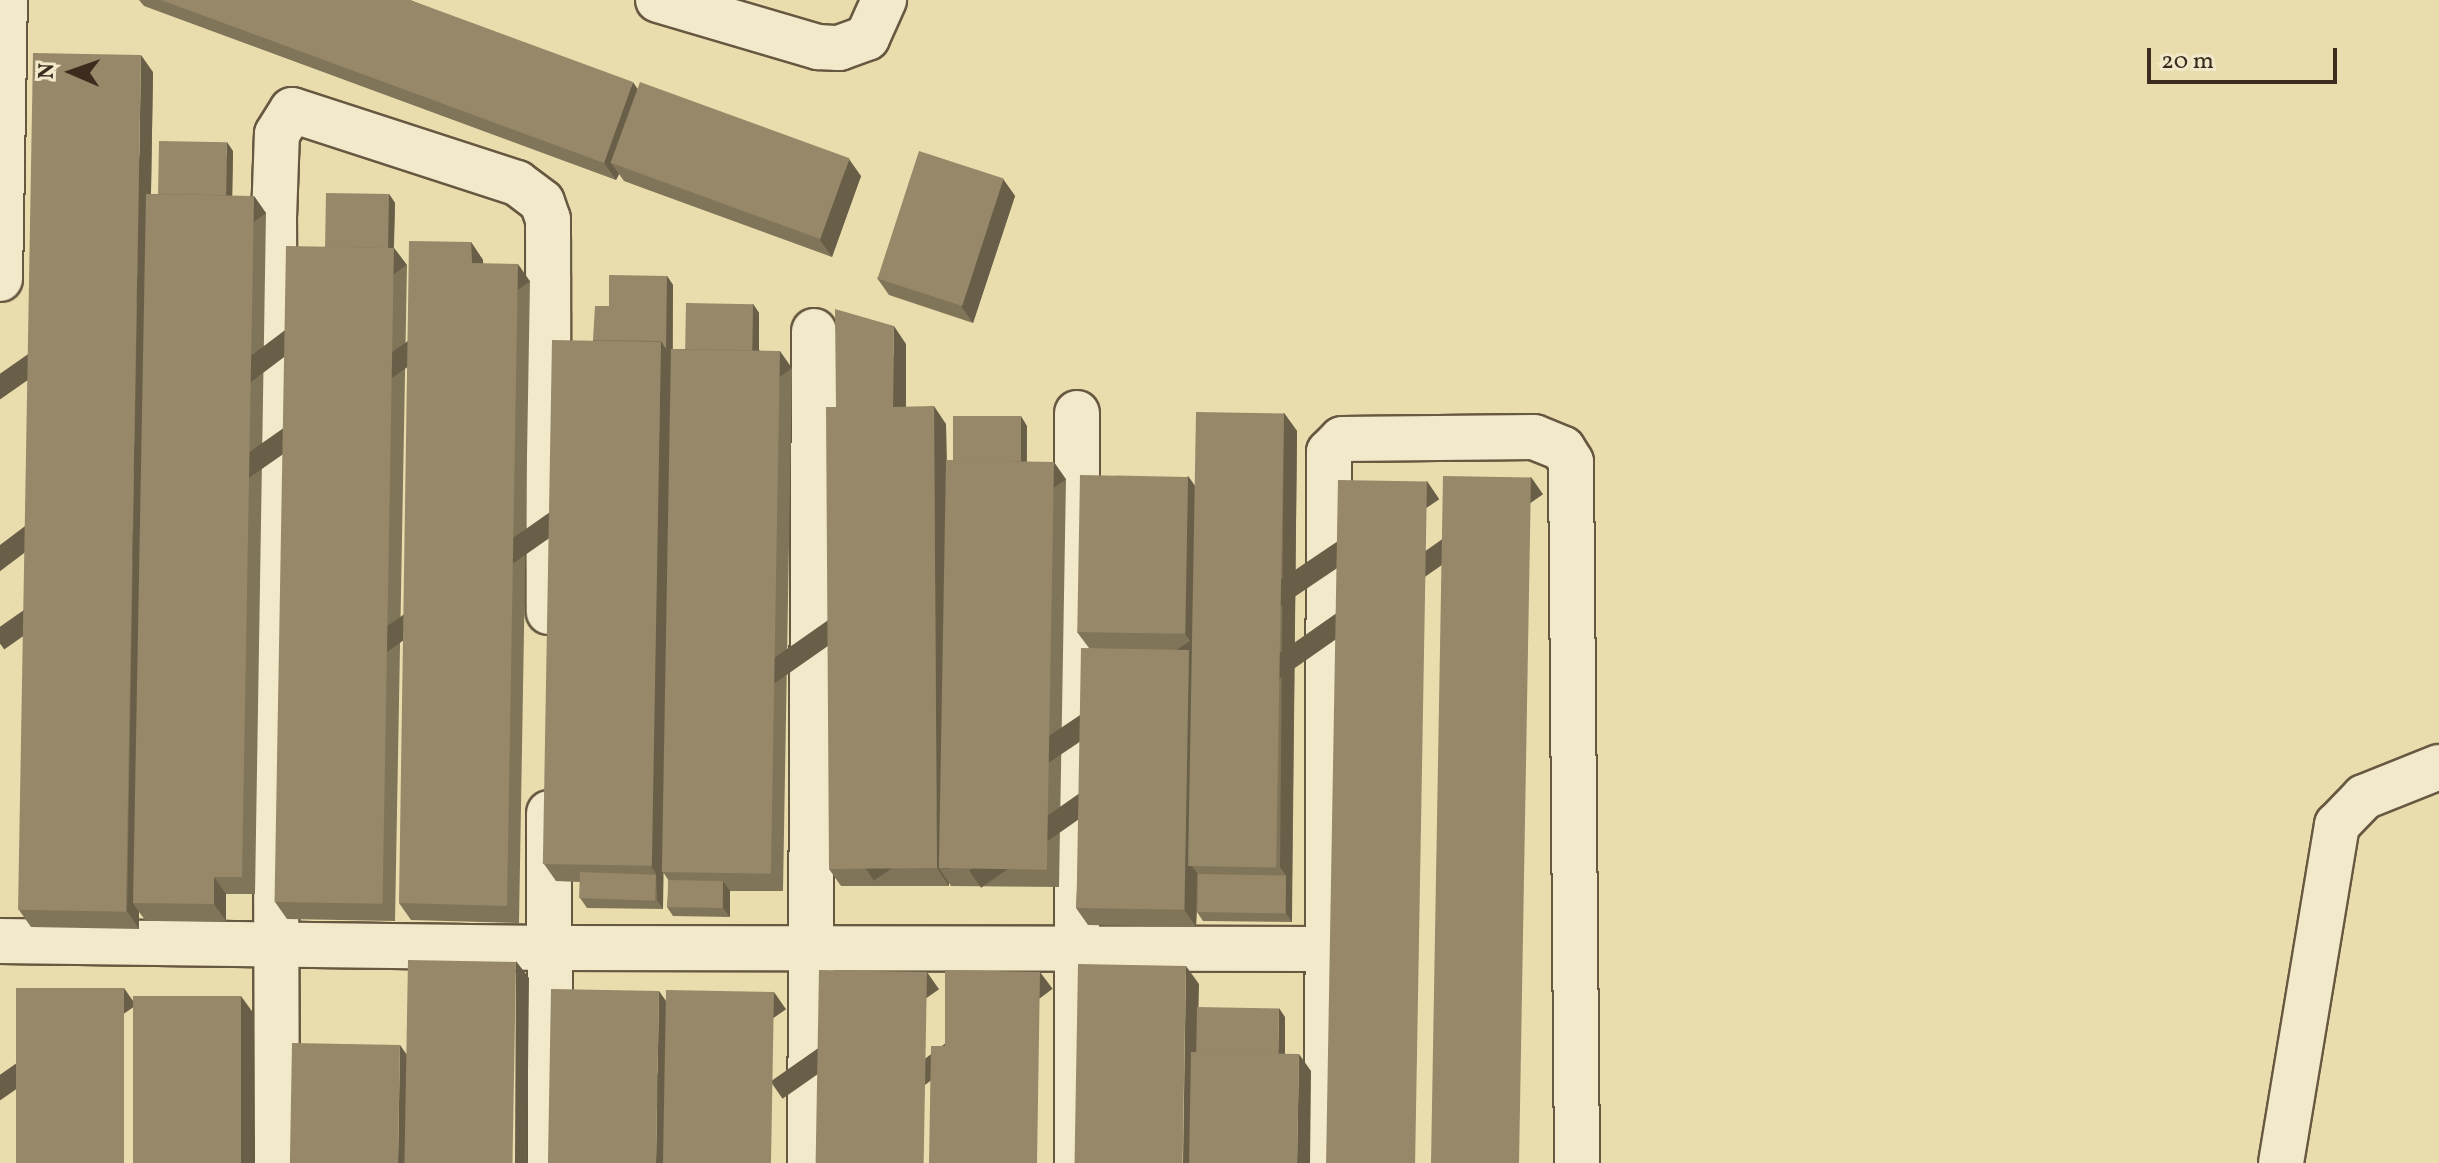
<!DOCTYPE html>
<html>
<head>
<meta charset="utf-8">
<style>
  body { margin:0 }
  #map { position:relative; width:2439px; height:1163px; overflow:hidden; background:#eaddad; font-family:Vollkorn,serif }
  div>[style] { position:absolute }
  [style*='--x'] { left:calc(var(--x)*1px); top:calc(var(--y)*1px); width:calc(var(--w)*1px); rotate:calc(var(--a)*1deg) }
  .roads { filter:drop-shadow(2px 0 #675841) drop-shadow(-2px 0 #675841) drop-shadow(0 2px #675841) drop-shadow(0 -2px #675841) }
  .minor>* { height:44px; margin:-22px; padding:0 22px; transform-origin:22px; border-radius:22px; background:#f1e9ca }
  .wall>* { inset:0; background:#817559 }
  .shaded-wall>* { inset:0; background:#695f49; transform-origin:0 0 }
  .building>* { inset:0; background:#968868; transform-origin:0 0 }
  span { translate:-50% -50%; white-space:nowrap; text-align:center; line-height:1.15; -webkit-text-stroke:7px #f1e9ca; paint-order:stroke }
  .north { position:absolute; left:32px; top:32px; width:80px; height:80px; -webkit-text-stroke:6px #f1e9ca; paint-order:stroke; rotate:272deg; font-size:22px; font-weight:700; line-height:32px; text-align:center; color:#3b2c1d }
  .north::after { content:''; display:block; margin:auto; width:28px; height:36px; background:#3b2c1d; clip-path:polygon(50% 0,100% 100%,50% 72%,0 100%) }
  .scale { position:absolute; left:2147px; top:48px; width:190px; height:36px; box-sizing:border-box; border:4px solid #3b2c1d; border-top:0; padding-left:10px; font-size:24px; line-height:28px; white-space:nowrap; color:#3b2c1d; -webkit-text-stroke:6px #f1e9ca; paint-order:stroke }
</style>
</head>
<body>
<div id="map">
  <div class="roads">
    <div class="minor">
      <div style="--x:658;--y:0;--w:167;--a:16.4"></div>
      <div style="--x:818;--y:47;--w:21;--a:3"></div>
      <div style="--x:839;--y:48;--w:30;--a:-20"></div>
      <div style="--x:867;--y:38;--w:42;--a:-65.9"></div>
      <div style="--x:0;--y:279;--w:279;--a:-89"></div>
      <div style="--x:549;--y:813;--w:350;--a:89.8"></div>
      <div style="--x:0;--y:941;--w:549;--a:0.73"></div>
      <div style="--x:549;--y:948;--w:778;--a:0.07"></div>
      <div style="--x:277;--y:1163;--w:945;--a:-90.18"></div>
      <div style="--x:274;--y:218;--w:84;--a:-88"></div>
      <div style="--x:277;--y:134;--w:28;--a:-58"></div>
      <div style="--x:292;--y:110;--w:237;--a:18"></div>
      <div style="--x:517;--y:183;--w:31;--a:37"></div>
      <div style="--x:542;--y:202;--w:18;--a:71"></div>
      <div style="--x:548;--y:219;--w:393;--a:89.9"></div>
      <div style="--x:810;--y:1163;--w:832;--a:-89.72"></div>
      <div style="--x:1077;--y:1163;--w:750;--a:-90"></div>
      <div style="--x:1327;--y:1163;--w:711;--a:-89.84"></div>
      <div style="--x:1329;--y:452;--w:18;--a:-45"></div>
      <div style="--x:1342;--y:439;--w:192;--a:-0.6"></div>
      <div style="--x:1534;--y:437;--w:31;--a:22"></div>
      <div style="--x:1563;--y:449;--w:15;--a:58"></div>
      <div style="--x:1571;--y:462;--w:701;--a:89.51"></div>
      <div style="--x:2281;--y:1163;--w:343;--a:-80.6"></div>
      <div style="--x:2337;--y:825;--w:39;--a:-46"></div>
      <div style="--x:2364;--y:797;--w:81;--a:-21.8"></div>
    </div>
  </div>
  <div class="wall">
    <div style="clip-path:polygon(139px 0,410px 0,861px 176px,832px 257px,624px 181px,619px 174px,616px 180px,144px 6px)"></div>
    <div style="clip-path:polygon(153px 72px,151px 194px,158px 194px,233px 151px,232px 196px,254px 196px,266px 213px,255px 894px,226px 894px,226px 921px,146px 921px,139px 912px,139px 929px,31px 927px,19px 910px)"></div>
    <div style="clip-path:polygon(1003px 179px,1015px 196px,973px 323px,889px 295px,877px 278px)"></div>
    <div style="clip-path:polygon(389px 194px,395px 203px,394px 248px,407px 265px,395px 921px,287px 919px,275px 902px,325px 247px)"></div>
    <div style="clip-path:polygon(471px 242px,483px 260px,483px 264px,530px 281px,519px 923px,411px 920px,399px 903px)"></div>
    <div style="clip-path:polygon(667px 276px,673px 285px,673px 349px,685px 349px,753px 304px,759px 313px,759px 350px,792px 368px,783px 891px,730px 891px,730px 917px,673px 916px,667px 907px,669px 881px,663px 872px,663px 859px,663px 909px,587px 908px,580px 898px,580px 882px,556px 881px,544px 864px,593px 340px,609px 306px)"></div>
    <div style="clip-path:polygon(906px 344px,906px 407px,946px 424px,947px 460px,952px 461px,1027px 426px,1027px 462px,1066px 479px,1059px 887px,951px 886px,949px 883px,949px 886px,841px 886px,829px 869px,836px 407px)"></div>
    <div style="clip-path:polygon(1284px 413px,1297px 431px,1292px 922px,1203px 921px,1197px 912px,1196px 927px,1088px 925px,1076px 908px,1089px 648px,1077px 632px,1188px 476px,1196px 487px)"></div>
  </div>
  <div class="shaded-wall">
    <div style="clip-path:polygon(141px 55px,153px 72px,139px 903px,133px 903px,139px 912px,139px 929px,127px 911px)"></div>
    <div style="clip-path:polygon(633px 82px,645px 100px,611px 163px,619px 174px,616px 180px,604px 163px)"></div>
    <div style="clip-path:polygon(227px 142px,233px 151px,232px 212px,226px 203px)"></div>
    <div style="clip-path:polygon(849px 159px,861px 176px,832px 257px,820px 240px)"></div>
    <div style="clip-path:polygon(1003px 179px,1015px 196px,973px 323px,961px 306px)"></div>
    <div style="clip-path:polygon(389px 194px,395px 203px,393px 265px,386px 256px)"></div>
    <div style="left:254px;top:196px;width:21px;height:681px;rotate:55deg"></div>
    <div style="clip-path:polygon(471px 242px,483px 260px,484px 281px,472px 263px)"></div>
    <div style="left:394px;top:248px;width:21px;height:656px;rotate:53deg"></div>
    <div style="left:518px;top:264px;width:21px;height:642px;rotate:55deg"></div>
    <div style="clip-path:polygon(667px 276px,673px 285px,663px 909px,657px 900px,656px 874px,651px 866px,661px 341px)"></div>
    <div style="clip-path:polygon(753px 304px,759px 313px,759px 367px,752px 358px)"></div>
    <div style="clip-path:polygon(894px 326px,906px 344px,906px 424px,893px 407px)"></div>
    <div style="left:780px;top:351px;width:21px;height:523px;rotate:55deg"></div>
    <div style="clip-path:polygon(934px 406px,946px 424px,949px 869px,939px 868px,949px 883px,949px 886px,937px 868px)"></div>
    <div style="clip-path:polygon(1284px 413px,1297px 431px,1292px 884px,1280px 867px)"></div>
    <div style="clip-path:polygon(1021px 416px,1027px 426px,1026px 479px,1020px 470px)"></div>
    <div style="left:1054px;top:462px;width:21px;height:408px;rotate:55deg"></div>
    <div style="clip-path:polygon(1188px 476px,1200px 494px,1198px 651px,1185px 634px)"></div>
    <div style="left:1531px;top:477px;width:21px;height:686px;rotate:55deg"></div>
    <div style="left:1427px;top:481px;width:22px;height:682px;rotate:56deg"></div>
    <div style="clip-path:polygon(1189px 649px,1201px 667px,1192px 866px,1197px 873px,1196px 927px,1184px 909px)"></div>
    <div style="clip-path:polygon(1286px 875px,1292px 884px,1292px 922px,1286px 913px)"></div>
    <div style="clip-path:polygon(214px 877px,226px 894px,226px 921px,214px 904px)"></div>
    <div style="clip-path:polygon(723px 881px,730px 891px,730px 917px,723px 908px)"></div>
    <div style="clip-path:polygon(516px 961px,529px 978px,527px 1163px,515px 1163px)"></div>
    <div style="clip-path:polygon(1186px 966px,1199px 984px,1195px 1163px,1183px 1163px)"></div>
    <div style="left:927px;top:972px;width:21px;height:191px;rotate:55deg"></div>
    <div style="left:1040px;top:972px;width:21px;height:191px;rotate:53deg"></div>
    <div style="left:124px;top:988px;width:21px;height:175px;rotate:55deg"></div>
    <div style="clip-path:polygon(659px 991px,671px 1008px,669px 1163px,656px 1163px)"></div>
    <div style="left:774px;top:992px;width:21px;height:171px;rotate:55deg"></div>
    <div style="clip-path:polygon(241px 996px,254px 1014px,253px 1163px,241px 1163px)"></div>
    <div style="clip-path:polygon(1279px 1008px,1285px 1017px,1285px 1071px,1278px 1061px)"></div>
    <div style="clip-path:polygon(400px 1045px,412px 1062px,411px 1163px,398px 1163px)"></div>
    <div style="clip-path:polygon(1299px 1054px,1311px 1071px,1310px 1163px,1297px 1163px)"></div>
  </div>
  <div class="building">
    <div style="clip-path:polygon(161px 0,410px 0,633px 82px,604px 163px)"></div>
    <div style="left:33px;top:53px;width:108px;height:857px;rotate:1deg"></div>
    <div style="left:640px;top:82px;width:223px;height:86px;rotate:20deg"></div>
    <div style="left:159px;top:141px;width:68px;height:53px;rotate:1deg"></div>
    <div style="left:919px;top:151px;width:89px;height:134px;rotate:18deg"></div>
    <div style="left:326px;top:193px;width:63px;height:54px;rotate:1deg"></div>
    <div style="clip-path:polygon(146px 194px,254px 196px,242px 877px,214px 877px,214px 904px,133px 903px)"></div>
    <div style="clip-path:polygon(409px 241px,471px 242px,472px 263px,518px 264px,507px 906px,399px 903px)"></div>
    <div style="left:286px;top:246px;width:108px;height:656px;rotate:1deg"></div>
    <div style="clip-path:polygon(609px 275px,667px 276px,666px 349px,661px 341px,593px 340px,595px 306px,609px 306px)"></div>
    <div style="left:686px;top:303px;width:67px;height:46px;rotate:1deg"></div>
    <div style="clip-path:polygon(835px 309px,894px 326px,893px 407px,934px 406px,937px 868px,829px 869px,826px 407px,836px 407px)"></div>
    <div style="left:552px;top:340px;width:109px;height:524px;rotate:1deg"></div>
    <div style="left:671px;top:349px;width:109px;height:523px;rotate:1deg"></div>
    <div style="left:1196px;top:412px;width:88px;height:454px;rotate:1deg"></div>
    <div style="left:953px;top:416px;width:68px;height:45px"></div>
    <div style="left:946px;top:460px;width:108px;height:408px;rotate:1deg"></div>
    <div style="left:1080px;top:475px;width:108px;height:157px;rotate:1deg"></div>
    <div style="left:1443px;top:476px;width:88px;height:687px;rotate:1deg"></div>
    <div style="left:1338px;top:480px;width:89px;height:683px;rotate:1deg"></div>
    <div style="left:1081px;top:648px;width:108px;height:260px;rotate:1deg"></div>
    <div style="left:580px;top:872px;width:76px;height:26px;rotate:2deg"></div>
    <div style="left:1198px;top:874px;width:88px;height:38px;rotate:1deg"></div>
    <div style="left:668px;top:880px;width:55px;height:27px;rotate:1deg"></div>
    <div style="left:408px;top:960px;width:108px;height:203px;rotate:1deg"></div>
    <div style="left:1078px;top:964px;width:108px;height:199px;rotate:1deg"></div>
    <div style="left:819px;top:970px;width:108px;height:193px;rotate:1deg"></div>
    <div style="clip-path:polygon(945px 970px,1040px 972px,1037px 1163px,929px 1163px,931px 1046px,945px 1046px)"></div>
    <div style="left:16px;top:988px;width:108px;height:175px"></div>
    <div style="left:551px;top:989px;width:108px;height:174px;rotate:1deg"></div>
    <div style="left:666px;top:990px;width:108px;height:173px;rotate:1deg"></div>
    <div style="left:133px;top:996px;width:108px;height:167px"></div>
    <div style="left:1197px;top:1007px;width:82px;height:46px;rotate:1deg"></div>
    <div style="left:292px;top:1043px;width:108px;height:120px;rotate:1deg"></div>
    <div style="left:1191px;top:1052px;width:108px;height:111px;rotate:1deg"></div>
  </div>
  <div class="north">N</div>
  <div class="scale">20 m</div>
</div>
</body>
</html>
